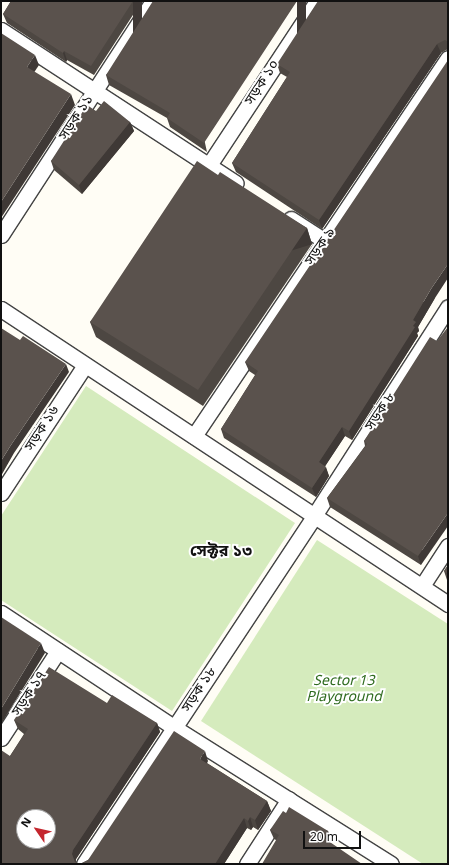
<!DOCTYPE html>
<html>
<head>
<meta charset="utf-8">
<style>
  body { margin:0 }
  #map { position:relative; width:449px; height:865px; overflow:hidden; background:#fffdf5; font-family:Georgia,"Noto Sans Bengali",serif }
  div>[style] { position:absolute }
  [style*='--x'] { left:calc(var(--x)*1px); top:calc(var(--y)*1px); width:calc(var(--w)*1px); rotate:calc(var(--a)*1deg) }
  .green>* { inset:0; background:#d5ebbd }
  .roads { filter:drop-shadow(1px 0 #444) drop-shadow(-1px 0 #444) drop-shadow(0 1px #444) drop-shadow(0 -1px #444) }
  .street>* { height:15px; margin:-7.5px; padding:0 7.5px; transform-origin:7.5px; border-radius:7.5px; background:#fff }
  .wall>* { inset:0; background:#4d4742 }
  .shaded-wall>* { inset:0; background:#3f3936; transform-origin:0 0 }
  .building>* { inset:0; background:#5a524d }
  span { translate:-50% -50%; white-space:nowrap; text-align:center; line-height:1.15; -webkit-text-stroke:4px #fff; paint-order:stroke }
  .street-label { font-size:14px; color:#111 }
  .park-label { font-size:14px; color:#2f6b1f; font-style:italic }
  .quarter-label { font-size:16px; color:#111; font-weight:700 }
  .frame { position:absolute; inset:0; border:2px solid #111; pointer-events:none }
  .north { position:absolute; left:16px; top:809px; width:40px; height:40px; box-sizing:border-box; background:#fff; border:1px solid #a0a0a0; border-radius:50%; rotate:304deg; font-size:11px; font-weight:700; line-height:16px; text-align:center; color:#111 }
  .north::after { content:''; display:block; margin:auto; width:14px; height:18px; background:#c4262e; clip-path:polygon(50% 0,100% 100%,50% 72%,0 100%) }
  .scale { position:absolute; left:303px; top:831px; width:58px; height:18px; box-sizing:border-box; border:2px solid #111; border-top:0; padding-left:5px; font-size:12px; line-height:14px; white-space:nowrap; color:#111; -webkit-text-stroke:3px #fff; paint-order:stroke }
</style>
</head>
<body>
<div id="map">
  <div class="green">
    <div style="clip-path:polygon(86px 386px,295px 523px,172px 711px,1px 600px,1px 516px)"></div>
    <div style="clip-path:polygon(317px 540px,448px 624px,448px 864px,423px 864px,201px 721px)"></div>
  </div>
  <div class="roads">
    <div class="street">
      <div style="--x:1;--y:30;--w:280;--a:33.1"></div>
      <div style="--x:209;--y:165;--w:196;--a:-56.6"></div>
      <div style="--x:291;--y:219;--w:40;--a:32.9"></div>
      <div style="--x:1;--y:235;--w:279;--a:-57"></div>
      <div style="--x:1;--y:309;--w:536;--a:33.42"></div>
      <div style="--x:194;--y:436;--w:455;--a:-56.1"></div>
      <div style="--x:1;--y:493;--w:153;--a:-56.7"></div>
      <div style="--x:422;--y:586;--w:48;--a:-57"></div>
      <div style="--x:1;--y:613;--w:209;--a:33.5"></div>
      <div style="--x:175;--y:728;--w:255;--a:32.2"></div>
      <div style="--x:1;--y:738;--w:104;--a:-56.8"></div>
      <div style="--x:84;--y:864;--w:417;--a:-56.5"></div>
      <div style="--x:314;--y:516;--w:248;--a:-57.3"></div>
      <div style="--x:247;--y:864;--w:77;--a:-57.1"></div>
    </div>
  </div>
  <div class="wall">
    <div style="clip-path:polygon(11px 1px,142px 1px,94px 75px,67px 60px,66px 62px,7px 23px,3px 14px)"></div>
    <div style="clip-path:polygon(448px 1px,448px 49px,441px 53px,322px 229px,236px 172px,232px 163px,287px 77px,280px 73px,277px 64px)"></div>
    <div style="clip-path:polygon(174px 2px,207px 152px,170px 127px,167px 118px,109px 85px,106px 75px)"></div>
    <div style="clip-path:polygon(96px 111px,130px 122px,134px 131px,82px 194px,54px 170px,51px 161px)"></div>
    <div style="clip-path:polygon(218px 175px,307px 228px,312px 244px,203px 406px,96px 337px,90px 322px)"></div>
    <div style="clip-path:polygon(435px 298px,418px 327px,419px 331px,417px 333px,418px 336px,352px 440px,345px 436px,325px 466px,329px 476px,316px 497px,224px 438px,221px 429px,255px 375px,249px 371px,245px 362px)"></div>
    <div style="clip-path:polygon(437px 341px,421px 565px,330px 507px,327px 498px,365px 446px,364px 441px)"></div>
    <div style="clip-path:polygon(448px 565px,448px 581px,447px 580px,444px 571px)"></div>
    <div style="clip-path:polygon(107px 703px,157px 723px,160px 732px,76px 859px,76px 862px,80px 864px,88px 860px,208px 761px,207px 763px,267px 801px,271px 811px,258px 830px,253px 827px,251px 830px,247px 828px,224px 864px,1px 864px,10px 756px,24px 734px,18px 729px,14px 720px)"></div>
    <div style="clip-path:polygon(286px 813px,328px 831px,331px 840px,330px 842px,276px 840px,274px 839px,270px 830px)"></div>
  </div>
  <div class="shaded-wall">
    <div style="left:133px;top:1px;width:9px;height:77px"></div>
    <div style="left:297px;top:1px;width:9px;height:170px"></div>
    <div style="clip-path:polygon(437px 44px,441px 53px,322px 229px,319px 220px)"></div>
    <div style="clip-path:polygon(64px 51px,67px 60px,66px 62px,63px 53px)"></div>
    <div style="clip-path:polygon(35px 55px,39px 65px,31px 77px,27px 67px)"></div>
    <div style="clip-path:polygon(71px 94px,75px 105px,1px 218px,1px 202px)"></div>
    <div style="clip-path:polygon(130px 122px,134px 131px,82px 194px,79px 185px)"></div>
    <div style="left:307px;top:228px;width:17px;height:195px;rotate:73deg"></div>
    <div style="clip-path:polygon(448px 264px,448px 278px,435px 298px,418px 327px,419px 331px,417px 333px,418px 336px,352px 440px,349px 431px,413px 326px,413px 320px,431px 289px)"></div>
    <div style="clip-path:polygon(66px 364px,69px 372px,14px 453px,1px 476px,1px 461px,11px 445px)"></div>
    <div style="clip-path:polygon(342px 427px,345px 436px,322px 471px,319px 462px)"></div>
    <div style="clip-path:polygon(326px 467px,329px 476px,316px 497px,312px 488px)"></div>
    <div style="clip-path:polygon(448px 513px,448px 526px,421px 565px,418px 556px)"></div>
    <div style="clip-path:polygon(41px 643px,45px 653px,1px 724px,1px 709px)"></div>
    <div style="clip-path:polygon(157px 723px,160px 732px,76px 859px,75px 864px,72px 854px,73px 850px)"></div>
    <div style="clip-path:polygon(205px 751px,208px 761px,204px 768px,200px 759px)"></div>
    <div style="clip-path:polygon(267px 801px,271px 811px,258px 830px,255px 820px)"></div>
    <div style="clip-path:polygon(250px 817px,253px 827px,251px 830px,248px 821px)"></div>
    <div style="clip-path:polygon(244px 818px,247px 828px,224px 864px,215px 864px)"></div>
    <div style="clip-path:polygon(328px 831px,331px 840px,327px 847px,324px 838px)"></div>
  </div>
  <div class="building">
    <div style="clip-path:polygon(11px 1px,133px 1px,91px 66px,64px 51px,63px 53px,3px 14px)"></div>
    <div style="clip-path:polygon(153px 1px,172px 1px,174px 2px,174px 1px,297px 1px,204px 143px,167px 118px,170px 113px,106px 75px)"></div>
    <div style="clip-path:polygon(318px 1px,448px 1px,448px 42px,445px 40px,437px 44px,319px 220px,232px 163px,290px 72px,277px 64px)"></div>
    <div style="clip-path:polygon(1px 33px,35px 55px,27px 67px,71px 94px,1px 202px)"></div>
    <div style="clip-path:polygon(448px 60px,448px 264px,431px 289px,413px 320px,416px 322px,413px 326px,415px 327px,349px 431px,342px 427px,319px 462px,326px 467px,312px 488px,221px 429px,258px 371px,245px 362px)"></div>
    <div style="clip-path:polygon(104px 101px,130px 122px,79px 185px,51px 161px,87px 105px,96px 111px)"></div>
    <div style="clip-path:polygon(197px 161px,218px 175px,220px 172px,307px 228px,198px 390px,90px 322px)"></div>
    <div style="clip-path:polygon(448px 327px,448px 513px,418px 556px,327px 498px,367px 444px,364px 441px,430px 337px,437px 341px)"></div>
    <div style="clip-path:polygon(1px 328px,20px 340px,23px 336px,66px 364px,11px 445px,1px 461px)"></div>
    <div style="clip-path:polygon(448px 565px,448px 574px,444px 571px)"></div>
    <div style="clip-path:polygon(1px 617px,41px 643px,1px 709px)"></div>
    <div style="clip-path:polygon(evenodd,49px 667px,107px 703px,112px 695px,157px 723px,73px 850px,72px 854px,75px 862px,80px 864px,88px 860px,174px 731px,205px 751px,200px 759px,267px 801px,255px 820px,250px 817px,248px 821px,244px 818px,215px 864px,1px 864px,1px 750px,10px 756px,28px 729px,14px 720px,49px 667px,24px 817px,48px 817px,48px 841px,24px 841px,24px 817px)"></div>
    <div style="clip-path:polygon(289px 807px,328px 831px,324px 838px,362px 864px,262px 864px,279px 835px,270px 830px,283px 811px,286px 813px)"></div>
  </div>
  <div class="street-label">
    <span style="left:263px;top:83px;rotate:-57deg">সড়ক ১০</span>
    <span style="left:77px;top:118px;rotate:-57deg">সড়ক ১১</span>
    <span style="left:321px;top:247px;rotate:-56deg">সড়ক ৯</span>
    <span style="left:381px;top:412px;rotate:-57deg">সড়ক ৮</span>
    <span style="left:43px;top:429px;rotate:-57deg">সড়ক ১৬</span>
    <span style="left:200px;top:690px;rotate:-57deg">সড়ক ১৮</span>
    <span style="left:30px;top:694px;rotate:-57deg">সড়ক ১৭</span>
  </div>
  <div class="park-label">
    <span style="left:344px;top:690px">Sector 13<br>Playground</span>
  </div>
  <div class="quarter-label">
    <span style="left:221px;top:552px">সেক্টর ১৩</span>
  </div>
  <div class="frame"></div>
  <div class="north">N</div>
  <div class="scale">20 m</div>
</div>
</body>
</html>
